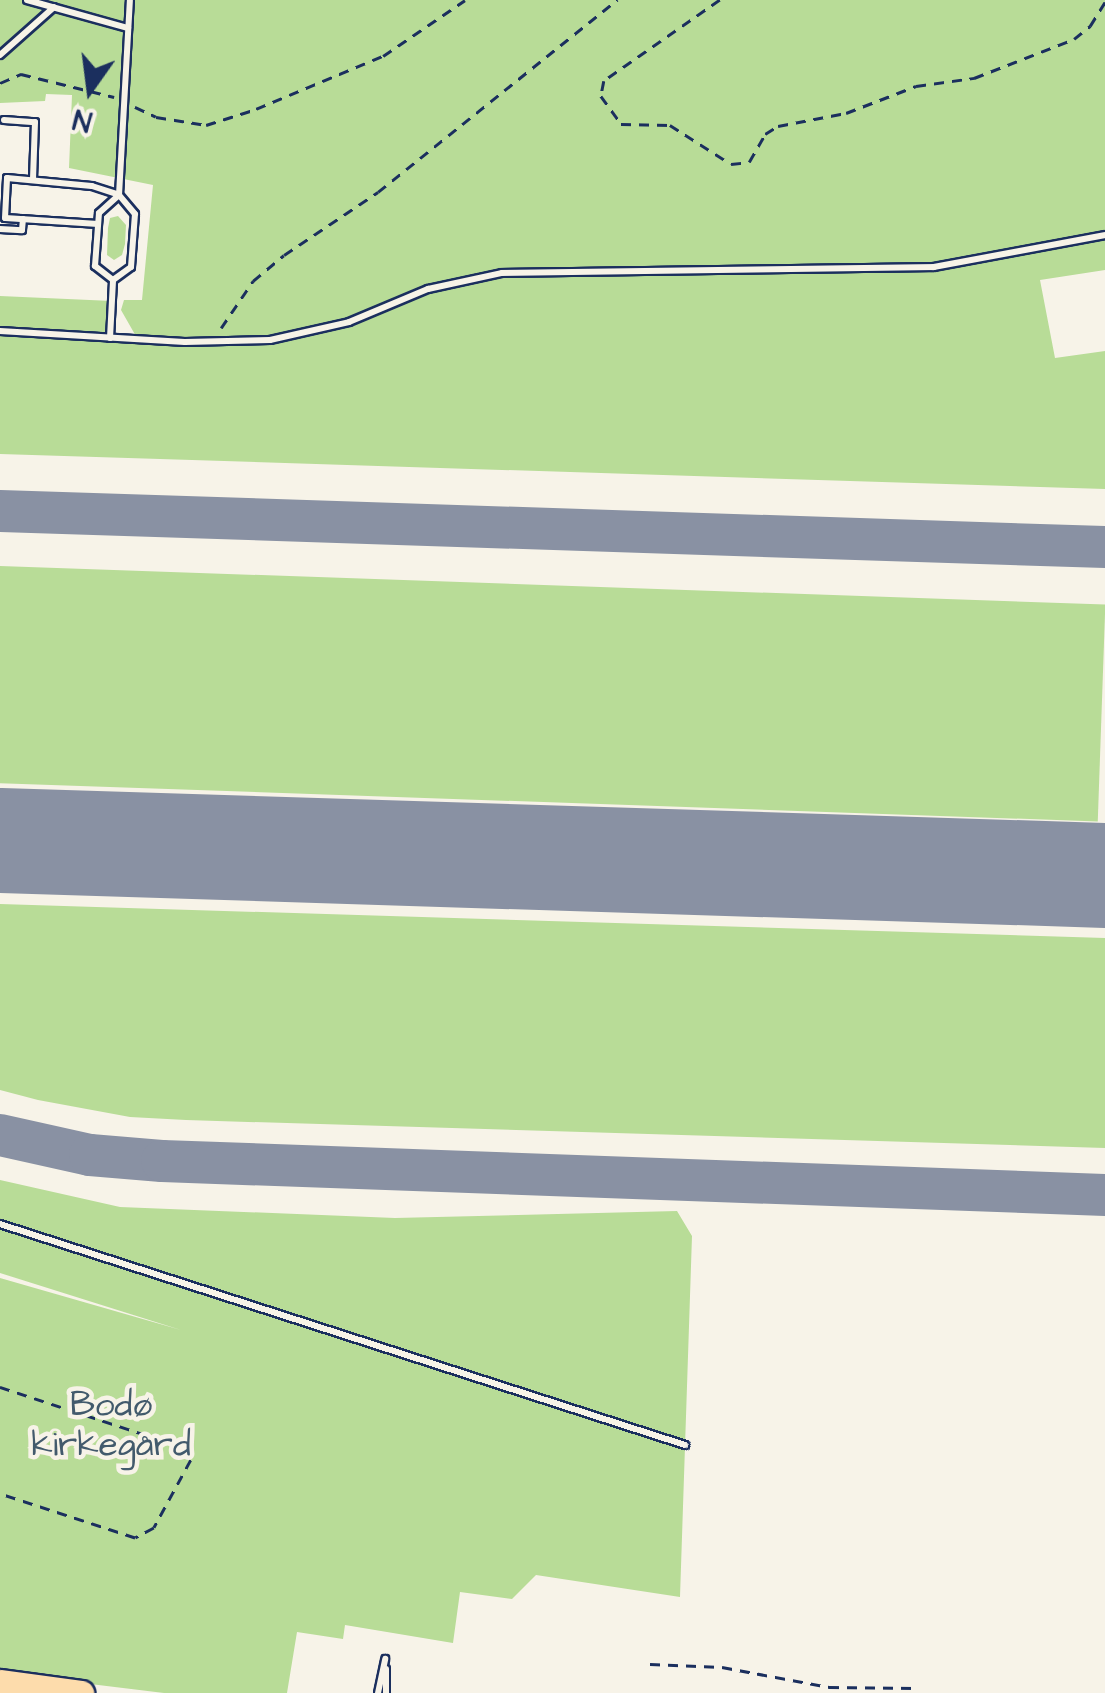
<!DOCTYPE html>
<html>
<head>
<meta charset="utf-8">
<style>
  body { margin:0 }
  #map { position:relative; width:1105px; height:1693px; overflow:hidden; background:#f7f3e8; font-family:"Architects Daughter",sans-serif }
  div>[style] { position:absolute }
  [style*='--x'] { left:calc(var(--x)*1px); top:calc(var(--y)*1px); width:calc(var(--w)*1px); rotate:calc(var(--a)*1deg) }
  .green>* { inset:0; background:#b8dc97; transform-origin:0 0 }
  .taxiway>* { height:42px; margin:-21px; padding:0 21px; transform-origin:21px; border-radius:21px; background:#8991a3 }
  .runway>* { height:105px; margin:-52.5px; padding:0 52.5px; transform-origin:52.5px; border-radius:52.5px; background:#8991a3 }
  .path>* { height:2.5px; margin-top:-1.25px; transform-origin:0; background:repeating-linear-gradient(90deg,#1b2f5e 0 10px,transparent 0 18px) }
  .roads { filter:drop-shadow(2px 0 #1b2f5e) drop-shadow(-2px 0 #1b2f5e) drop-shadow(0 2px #1b2f5e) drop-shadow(0 -2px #1b2f5e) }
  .lane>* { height:6px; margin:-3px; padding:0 3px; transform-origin:3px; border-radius:3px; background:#f7f3e8 }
  .highway>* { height:25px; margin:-12.5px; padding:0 12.5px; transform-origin:12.5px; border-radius:12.5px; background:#fddcac }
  span { translate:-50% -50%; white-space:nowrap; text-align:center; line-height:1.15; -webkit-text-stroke:9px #f7f3e8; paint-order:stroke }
  .park-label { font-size:35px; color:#425a6c }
  .north { position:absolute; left:40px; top:40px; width:100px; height:100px; -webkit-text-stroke:8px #f7f3e8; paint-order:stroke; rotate:194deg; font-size:28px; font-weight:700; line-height:40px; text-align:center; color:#1b2f5e }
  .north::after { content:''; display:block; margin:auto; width:35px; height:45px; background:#1b2f5e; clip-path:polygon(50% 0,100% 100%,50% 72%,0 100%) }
</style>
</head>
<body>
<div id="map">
  <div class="green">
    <div style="clip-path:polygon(0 0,1105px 0,1105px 270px,1040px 280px,1055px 358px,1105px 351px,1105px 489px,0 454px,0 296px,112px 301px,110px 337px,137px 338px,121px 310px,124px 300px,142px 300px,153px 185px,69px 168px,72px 95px,46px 94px,45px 101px,0 103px)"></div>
    <div style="clip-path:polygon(118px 216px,126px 225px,125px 244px,122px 255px,114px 260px,107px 255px,108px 228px,110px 218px)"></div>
    <div style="left:0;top:566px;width:1106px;height:217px;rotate:2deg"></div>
    <div style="clip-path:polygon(0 904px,1105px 938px,1105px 1148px,186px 1120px,130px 1117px,38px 1100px,0 1090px)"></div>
    <div style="clip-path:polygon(0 1180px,120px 1207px,395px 1218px,677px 1211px,692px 1236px,680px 1597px,536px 1575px,512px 1599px,460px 1592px,453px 1643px,345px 1625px,343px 1639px,297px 1632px,287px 1693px,164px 1693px,0 1673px,0 1278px,181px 1330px,0 1273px)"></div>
  </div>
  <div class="taxiway">
    <div style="--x:0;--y:511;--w:1106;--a:1.87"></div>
    <div style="--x:0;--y:1135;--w:92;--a:12.5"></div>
    <div style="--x:90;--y:1155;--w:72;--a:4.8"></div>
    <div style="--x:162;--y:1161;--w:944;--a:2.06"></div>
  </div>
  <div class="runway">
    <div style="--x:0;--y:840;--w:1106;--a:1.81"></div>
  </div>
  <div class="path">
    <div style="--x:720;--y:0;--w:141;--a:145.1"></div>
    <div style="--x:604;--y:81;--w:15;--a:101"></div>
    <div style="--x:601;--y:96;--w:34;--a:54"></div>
    <div style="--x:621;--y:124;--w:49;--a:1.2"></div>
    <div style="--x:670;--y:125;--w:72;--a:32.6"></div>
    <div style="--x:731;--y:164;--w:18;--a:-6"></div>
    <div style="--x:749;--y:162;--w:32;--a:-60"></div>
    <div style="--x:765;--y:134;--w:15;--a:-32"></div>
    <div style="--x:778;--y:126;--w:69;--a:-10.8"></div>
    <div style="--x:846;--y:113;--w:75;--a:-21.1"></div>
    <div style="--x:916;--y:86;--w:59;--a:-7.9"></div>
    <div style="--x:974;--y:78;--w:107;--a:-21.3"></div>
    <div style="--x:1074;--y:39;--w:21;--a:-39"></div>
    <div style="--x:1090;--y:26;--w:28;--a:-58"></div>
    <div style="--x:0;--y:83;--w:23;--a:-23"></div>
    <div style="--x:21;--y:74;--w:96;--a:13.9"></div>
    <div style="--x:135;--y:107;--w:23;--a:25"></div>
    <div style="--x:156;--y:117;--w:51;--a:9.1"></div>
    <div style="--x:206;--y:125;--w:52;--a:-17.7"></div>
    <div style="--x:256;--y:109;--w:138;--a:-22.7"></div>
    <div style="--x:383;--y:56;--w:99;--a:-34.3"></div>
    <div style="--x:221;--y:328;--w:57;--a:-55.8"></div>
    <div style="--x:253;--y:281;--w:40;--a:-40"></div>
    <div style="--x:284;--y:255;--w:113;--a:-33.8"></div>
    <div style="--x:378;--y:192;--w:307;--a:-38.8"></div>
    <div style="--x:0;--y:1387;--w:195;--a:18.2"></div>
    <div style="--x:185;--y:1448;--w:13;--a:63"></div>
    <div style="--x:191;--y:1460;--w:77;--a:118.6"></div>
    <div style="--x:154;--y:1528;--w:21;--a:152"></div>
    <div style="--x:135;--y:1538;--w:142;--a:-161.9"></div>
    <div style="--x:650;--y:1664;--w:72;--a:2.4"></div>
    <div style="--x:722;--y:1667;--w:109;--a:10.6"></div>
    <div style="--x:829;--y:1687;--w:86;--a:0.7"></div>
  </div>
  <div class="roads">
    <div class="lane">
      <div style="--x:27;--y:0;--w:105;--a:15.5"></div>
      <div style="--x:0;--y:55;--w:72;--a:-41.6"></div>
      <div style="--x:4;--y:120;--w:31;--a:4"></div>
      <div style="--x:35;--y:122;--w:58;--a:92"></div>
      <div style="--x:98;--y:224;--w:93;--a:-176.3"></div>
      <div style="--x:5;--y:218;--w:40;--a:-87.1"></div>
      <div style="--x:7;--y:178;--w:85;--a:5.4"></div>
      <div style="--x:92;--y:186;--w:28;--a:18"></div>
      <div style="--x:0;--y:229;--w:22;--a:3"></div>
      <div style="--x:22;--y:230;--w:11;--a:-85"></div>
      <div style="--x:113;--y:280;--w:23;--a:-142"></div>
      <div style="--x:95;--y:266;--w:53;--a:-85.7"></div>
      <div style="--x:99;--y:213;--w:25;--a:-42"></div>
      <div style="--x:0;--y:331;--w:185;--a:3.4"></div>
      <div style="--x:185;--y:342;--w:85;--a:-1.3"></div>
      <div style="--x:270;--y:340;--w:81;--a:-12.8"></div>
      <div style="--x:349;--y:322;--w:86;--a:-22.7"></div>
      <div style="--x:428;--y:289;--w:76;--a:-12.2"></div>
      <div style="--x:502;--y:273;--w:432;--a:-0.8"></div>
      <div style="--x:934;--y:267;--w:174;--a:-10.6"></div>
      <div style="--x:110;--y:338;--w:58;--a:-87"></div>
      <div style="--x:113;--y:280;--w:22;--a:-36"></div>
      <div style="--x:131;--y:267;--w:53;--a:-85.7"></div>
      <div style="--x:135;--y:214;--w:25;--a:-130"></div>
      <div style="--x:119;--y:195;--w:195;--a:-86.8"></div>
      <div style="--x:0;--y:1224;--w:720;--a:17.88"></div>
      <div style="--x:386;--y:1669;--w:24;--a:90"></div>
      <div style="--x:378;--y:1693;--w:35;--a:-78"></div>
    </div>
    <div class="highway">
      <div style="--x:0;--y:1682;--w:82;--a:7.7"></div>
    </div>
  </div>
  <div class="park-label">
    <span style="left:111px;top:1425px">Bodø<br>kirkegård</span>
  </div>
  <div class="north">N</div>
</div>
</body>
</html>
